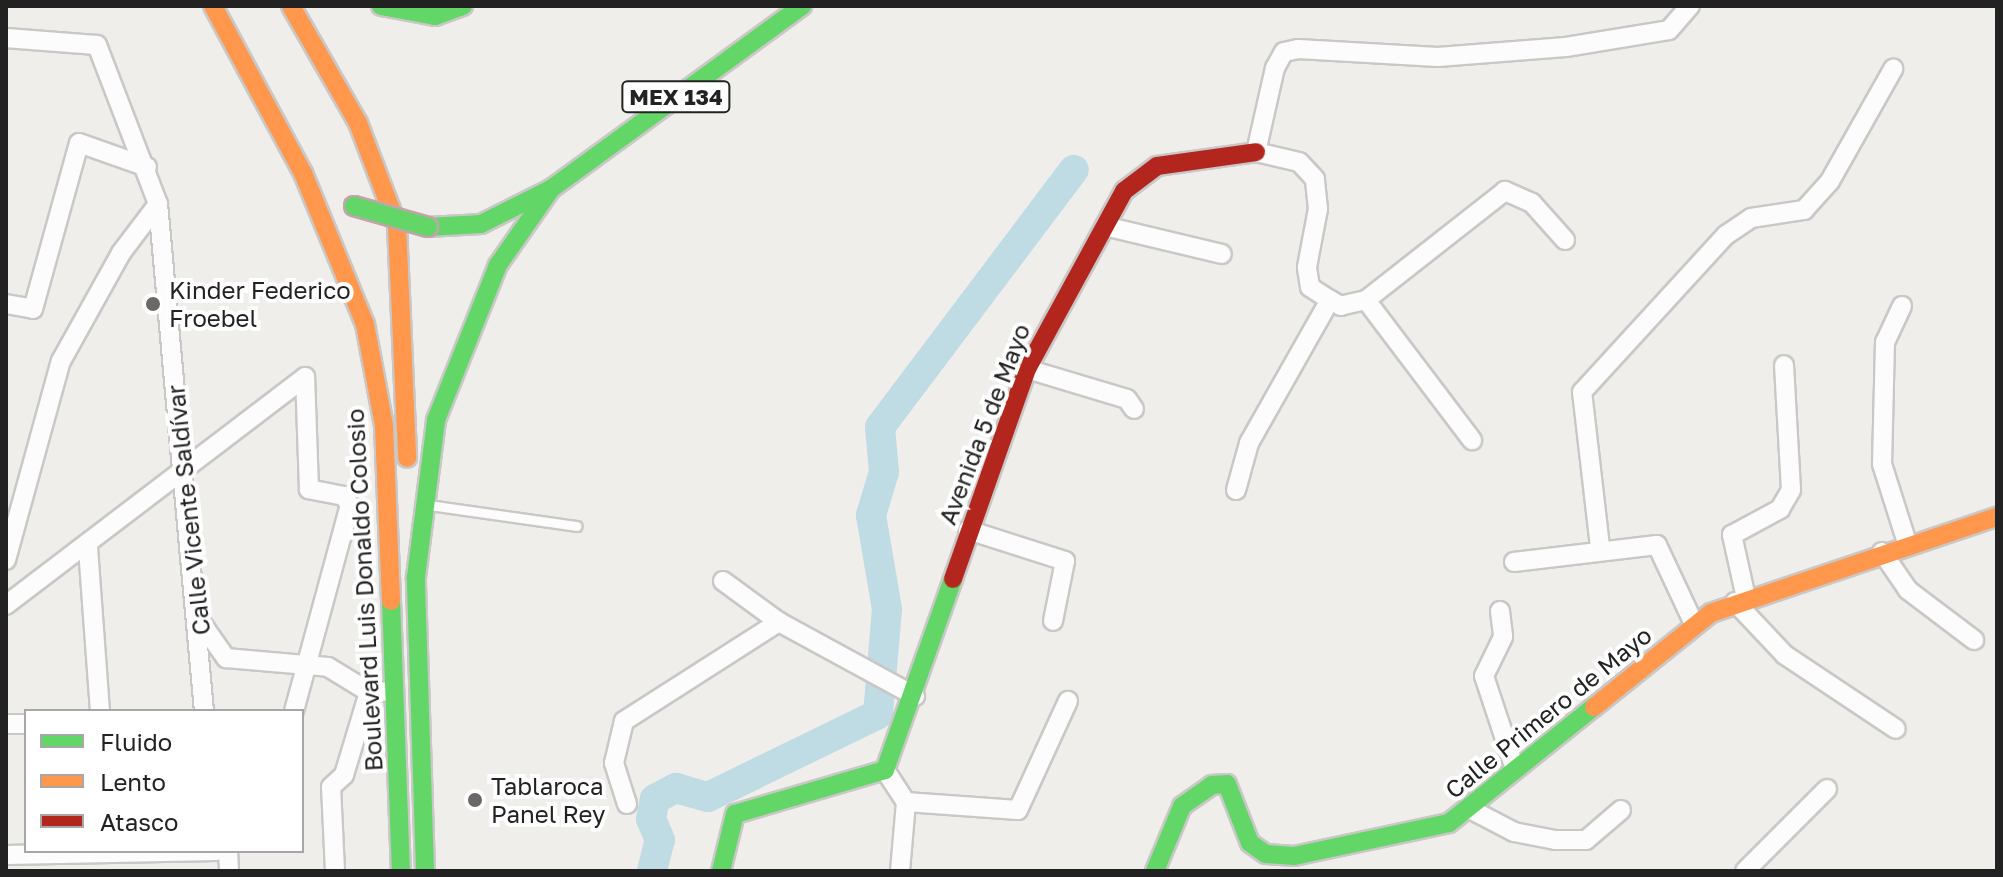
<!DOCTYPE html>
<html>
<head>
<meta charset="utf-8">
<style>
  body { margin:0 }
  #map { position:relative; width:2003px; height:877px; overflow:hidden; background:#f0eeeb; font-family:"Golos Text",sans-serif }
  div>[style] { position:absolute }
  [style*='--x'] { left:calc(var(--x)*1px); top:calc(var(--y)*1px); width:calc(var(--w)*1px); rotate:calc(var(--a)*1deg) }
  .river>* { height:30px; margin:-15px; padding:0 15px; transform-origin:15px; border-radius:15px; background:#bfdbe3 }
  .roads { filter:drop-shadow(2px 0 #c9c8c7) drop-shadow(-2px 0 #c9c8c7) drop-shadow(0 2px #c9c8c7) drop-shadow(0 -2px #c9c8c7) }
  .lane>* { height:9px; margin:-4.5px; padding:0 4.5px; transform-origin:4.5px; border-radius:4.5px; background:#fdfcfc }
  .street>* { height:18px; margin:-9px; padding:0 9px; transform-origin:9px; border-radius:9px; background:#fdfcfc }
  .fast>* { height:18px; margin:-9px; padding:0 9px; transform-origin:9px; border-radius:9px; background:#63d668 }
  .slow>* { height:18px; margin:-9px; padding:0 9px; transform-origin:9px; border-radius:9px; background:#ff974d }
  .jam>* { height:18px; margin:-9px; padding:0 9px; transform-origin:9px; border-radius:9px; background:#b3261e }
  .bridges { filter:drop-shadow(2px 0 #c5a2ac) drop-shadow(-2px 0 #c5a2ac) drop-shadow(0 2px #c5a2ac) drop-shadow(0 -2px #c5a2ac) }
  .fast-bridge>* { height:18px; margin:-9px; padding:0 9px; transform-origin:9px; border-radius:9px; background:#63d668 }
  .dots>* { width:22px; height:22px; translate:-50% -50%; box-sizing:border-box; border:4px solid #fff; border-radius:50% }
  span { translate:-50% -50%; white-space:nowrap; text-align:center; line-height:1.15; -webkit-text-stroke:8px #fff; paint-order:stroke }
  .shield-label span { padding:2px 6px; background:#fff; border:2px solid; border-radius:6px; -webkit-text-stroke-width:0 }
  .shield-label { font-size:22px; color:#222; font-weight:700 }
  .poi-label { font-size:24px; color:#222 }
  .left { translate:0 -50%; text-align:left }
  .street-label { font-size:24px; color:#222 }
  .frame { position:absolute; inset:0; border:8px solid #222; pointer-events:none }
  .legend { position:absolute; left:24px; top:709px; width:280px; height:144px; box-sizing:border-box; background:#fff; border:2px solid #a7a7a7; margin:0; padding:10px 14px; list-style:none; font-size:24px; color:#222 }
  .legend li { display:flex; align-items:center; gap:16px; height:40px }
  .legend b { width:40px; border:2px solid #a7a7a7 }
</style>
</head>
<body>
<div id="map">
  <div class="river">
    <div style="--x:652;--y:871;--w:32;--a:-76"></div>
    <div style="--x:660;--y:840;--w:23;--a:-113"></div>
    <div style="--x:651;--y:819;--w:20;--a:-79"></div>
    <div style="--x:655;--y:799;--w:24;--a:-28"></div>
    <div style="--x:676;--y:788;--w:33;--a:16"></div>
    <div style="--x:708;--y:797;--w:189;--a:-26"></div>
    <div style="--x:878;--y:714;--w:105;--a:-85.1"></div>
    <div style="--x:887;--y:609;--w:95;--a:-99.7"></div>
    <div style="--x:871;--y:515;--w:45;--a:-73.2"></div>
    <div style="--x:884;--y:472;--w:45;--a:-95.1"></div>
    <div style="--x:880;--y:427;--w:322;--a:-53"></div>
  </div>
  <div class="roads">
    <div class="lane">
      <div style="--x:429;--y:505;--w:149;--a:8.1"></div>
    </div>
    <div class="street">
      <div style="--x:6;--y:38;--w:91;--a:4.4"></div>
      <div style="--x:97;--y:45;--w:170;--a:69"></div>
      <div style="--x:158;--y:204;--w:509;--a:84.82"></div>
      <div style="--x:1105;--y:226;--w:120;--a:13.5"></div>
      <div style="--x:1565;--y:240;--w:50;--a:-131.7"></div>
      <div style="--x:1532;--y:203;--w:30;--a:-156"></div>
      <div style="--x:1505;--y:191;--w:177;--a:141.9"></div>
      <div style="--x:1366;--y:300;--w:26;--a:167"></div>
      <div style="--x:1341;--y:306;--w:13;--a:-151"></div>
      <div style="--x:1330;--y:300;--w:24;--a:-147"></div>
      <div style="--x:1310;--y:287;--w:20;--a:-99"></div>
      <div style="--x:1307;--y:267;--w:59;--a:-79.3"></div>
      <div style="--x:1318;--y:209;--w:30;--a:-96"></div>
      <div style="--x:1315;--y:179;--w:23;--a:-133"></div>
      <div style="--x:1299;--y:162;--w:44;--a:-166.9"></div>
      <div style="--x:1256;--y:152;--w:86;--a:-77.3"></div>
      <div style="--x:1275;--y:68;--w:18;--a:-61"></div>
      <div style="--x:1284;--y:52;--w:14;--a:-12"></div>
      <div style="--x:1298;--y:49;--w:140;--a:3.3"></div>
      <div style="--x:1438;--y:57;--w:128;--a:-4.5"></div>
      <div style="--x:1566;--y:47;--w:104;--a:-9.4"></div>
      <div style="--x:1669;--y:30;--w:32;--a:-49"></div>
      <div style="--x:1366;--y:300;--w:176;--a:52.9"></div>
      <div style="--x:6;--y:304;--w:27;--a:10"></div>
      <div style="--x:33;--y:309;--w:172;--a:-74.5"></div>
      <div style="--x:79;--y:143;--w:72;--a:19.4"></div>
      <div style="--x:1902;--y:306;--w:40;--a:115"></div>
      <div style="--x:1885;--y:342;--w:122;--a:91.4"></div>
      <div style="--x:1882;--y:464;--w:83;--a:72.4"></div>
      <div style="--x:1027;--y:369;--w:104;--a:16.7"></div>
      <div style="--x:1127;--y:399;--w:12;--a:55"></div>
      <div style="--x:1236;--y:490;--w:49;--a:-74.5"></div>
      <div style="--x:1249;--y:443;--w:164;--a:-60.5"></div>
      <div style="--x:968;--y:530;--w:102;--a:17.7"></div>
      <div style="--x:1065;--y:561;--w:61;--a:101.3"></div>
      <div style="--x:1600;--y:547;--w:156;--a:-96.6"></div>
      <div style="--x:1582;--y:392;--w:213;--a:-47.5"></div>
      <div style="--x:1726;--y:235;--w:30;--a:-34"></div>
      <div style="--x:1751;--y:218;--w:54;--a:-8.6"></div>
      <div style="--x:1804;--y:210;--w:39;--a:-48"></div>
      <div style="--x:1830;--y:181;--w:129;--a:-60.6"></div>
      <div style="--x:88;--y:548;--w:163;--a:85.8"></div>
      <div style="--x:1882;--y:552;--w:46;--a:55.6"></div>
      <div style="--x:1908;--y:590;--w:83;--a:37.1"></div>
      <div style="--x:6;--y:560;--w:206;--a:-74.6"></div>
      <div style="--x:61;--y:361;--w:124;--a:-60.9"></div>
      <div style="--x:121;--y:253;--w:61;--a:-52.9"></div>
      <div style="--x:1514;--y:562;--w:144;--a:-6.8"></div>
      <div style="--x:1657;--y:545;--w:87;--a:64.9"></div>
      <div style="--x:723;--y:581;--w:69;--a:36.2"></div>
      <div style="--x:779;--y:622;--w:155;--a:28.6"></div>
      <div style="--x:1746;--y:598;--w:65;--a:-102.5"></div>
      <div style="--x:1732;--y:535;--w:55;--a:-28.4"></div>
      <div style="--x:1780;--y:509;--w:22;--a:-60"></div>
      <div style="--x:1791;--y:490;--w:125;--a:-93.2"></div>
      <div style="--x:1735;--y:602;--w:73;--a:46.7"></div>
      <div style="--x:1785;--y:655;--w:133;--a:33.7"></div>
      <div style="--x:6;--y:605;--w:376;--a:-37.3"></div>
      <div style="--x:1500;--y:611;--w:26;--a:83"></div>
      <div style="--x:1503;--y:637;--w:43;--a:116"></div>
      <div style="--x:1484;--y:676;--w:98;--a:71.6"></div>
      <div style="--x:202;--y:624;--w:42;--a:54.8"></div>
      <div style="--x:226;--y:658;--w:102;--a:5"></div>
      <div style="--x:328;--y:667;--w:48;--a:31.4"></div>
      <div style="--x:369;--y:692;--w:23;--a:-2"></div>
      <div style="--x:294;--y:711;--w:213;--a:-74.8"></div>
      <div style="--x:350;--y:505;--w:11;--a:-124"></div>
      <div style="--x:344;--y:496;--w:36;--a:-169"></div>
      <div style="--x:309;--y:489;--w:112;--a:-92"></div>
      <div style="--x:6;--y:724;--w:20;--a:0"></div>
      <div style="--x:885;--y:770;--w:38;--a:57"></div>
      <div style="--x:906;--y:802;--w:112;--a:4.1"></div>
      <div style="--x:1018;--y:810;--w:120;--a:-65.4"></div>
      <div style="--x:627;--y:804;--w:43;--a:-107.6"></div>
      <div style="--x:614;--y:763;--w:43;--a:-76.6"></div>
      <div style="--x:624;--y:721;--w:184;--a:-32.6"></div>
      <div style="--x:1468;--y:808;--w:52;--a:27.6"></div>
      <div style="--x:1514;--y:832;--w:42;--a:11"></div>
      <div style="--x:1555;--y:840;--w:31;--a:0"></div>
      <div style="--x:1586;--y:840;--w:46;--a:-40.6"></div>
      <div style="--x:228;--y:851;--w:20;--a:87"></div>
      <div style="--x:6;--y:855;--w:211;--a:-1.1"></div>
      <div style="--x:335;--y:871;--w:84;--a:-92.7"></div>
      <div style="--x:331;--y:787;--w:18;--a:-43"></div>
      <div style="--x:344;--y:775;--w:87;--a:-73.2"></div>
      <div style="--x:900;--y:871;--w:69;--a:-85"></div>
      <div style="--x:1745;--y:871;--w:116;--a:-45"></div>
    </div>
    <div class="fast">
      <div style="--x:381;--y:6;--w:55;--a:10.5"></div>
      <div style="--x:435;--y:16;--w:30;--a:-20"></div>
      <div style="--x:428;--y:227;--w:53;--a:-3.2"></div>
      <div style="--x:481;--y:224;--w:78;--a:-26.6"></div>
      <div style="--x:551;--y:189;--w:311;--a:-36.1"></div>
      <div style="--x:391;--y:601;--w:270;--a:87.9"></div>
      <div style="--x:425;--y:871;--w:294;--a:-91.8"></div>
      <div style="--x:416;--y:577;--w:158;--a:-82.7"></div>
      <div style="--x:436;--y:420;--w:167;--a:-68.2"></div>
      <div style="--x:498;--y:265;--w:93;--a:-55.1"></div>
      <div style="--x:721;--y:871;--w:59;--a:-76.2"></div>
      <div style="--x:735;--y:814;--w:156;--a:-16.3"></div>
      <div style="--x:885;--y:770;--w:203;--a:-70.4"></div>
      <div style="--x:1155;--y:871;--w:70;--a:-67.4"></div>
      <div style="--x:1182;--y:806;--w:37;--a:-35"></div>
      <div style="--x:1212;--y:785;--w:15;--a:-4"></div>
      <div style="--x:1227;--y:784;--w:63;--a:68.7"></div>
      <div style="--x:1250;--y:843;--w:19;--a:35"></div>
      <div style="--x:1266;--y:854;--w:28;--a:4"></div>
      <div style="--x:1294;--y:856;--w:158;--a:-12"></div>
      <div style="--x:1449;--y:823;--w:186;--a:-38.7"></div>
    </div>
    <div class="slow">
      <div style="--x:213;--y:6;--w:190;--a:61.7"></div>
      <div style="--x:303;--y:173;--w:163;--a:67.7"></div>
      <div style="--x:365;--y:324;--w:104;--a:79.4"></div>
      <div style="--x:384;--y:426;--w:175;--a:87.7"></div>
      <div style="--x:291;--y:6;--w:135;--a:60.2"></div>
      <div style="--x:358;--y:123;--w:109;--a:69.1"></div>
      <div style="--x:397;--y:225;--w:233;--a:87.5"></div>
      <div style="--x:1594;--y:707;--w:150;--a:-38.8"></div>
      <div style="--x:1711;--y:613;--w:302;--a:-18.6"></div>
    </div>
    <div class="jam">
      <div style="--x:953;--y:579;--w:223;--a:-70.6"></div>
      <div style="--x:1027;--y:369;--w:203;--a:-61.4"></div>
      <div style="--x:1124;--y:191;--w:41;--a:-37.1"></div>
      <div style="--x:1157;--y:166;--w:100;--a:-8"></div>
    </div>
  </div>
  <div class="bridges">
    <div class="fast-bridge">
      <div style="--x:354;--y:206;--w:77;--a:15.8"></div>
    </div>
  </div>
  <div class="dots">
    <div style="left:153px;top:304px;background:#6a6968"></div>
    <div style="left:475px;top:800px;background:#6a6968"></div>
  </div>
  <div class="shield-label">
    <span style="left:676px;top:97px">MEX 134</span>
  </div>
  <div class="poi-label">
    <span class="left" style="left:169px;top:304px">Kinder Federico<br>Froebel</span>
    <span class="left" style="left:491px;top:800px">Tablaroca<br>Panel Rey</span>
  </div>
  <div class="street-label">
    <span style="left:984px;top:424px;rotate:-69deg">Avenida 5 de Mayo</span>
    <span style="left:188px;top:510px;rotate:-96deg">Calle Vicente Saldívar</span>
    <span style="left:364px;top:590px;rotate:-93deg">Boulevard Luis Donaldo Colosio</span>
    <span style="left:1548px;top:712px;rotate:-39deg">Calle Primero de Mayo</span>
  </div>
  <div class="frame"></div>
  <ul class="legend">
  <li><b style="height:10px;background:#63d668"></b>Fluido</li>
  <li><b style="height:10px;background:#ff974d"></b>Lento</li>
  <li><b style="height:10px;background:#b3261e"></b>Atasco</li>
  </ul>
</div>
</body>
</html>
